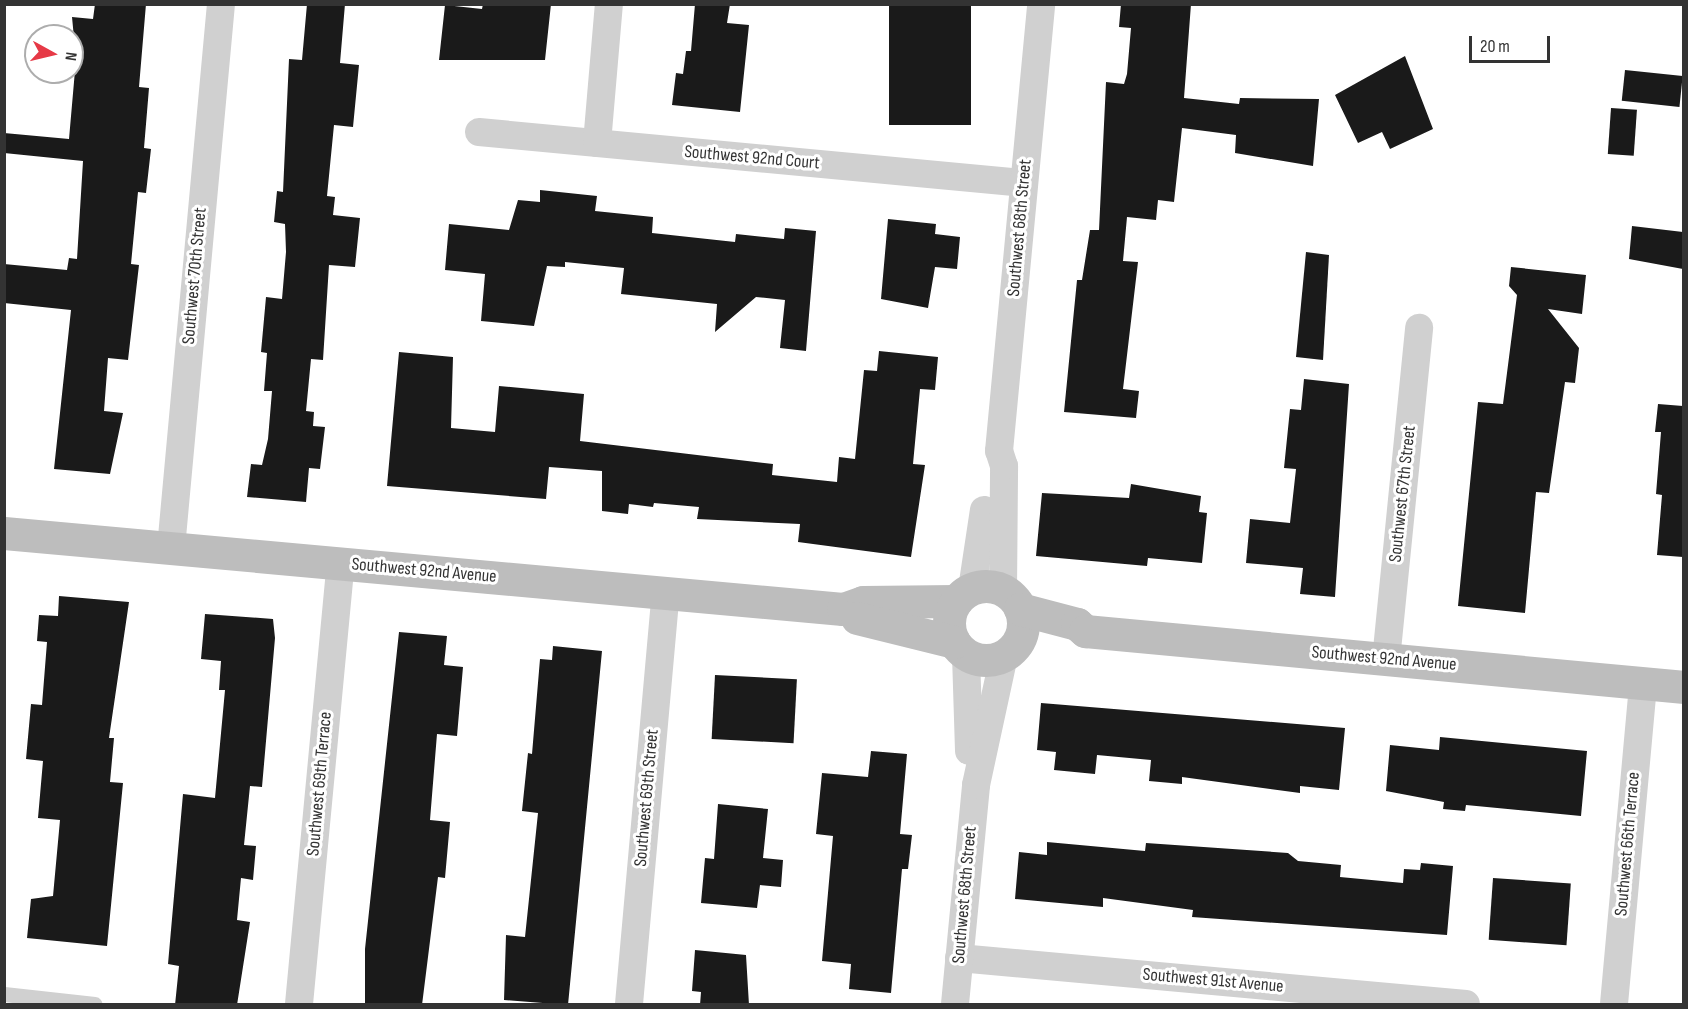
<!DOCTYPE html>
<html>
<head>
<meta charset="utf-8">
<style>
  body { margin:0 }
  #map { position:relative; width:1688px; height:1009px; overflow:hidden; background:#fff; font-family:"Sofia Sans Condensed",sans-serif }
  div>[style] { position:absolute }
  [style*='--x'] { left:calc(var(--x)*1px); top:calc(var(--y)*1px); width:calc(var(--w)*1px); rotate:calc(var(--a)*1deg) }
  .building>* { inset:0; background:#1a1a1a; transform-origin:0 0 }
  .lane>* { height:15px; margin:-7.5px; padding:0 7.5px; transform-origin:7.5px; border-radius:7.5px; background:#d0d0d0 }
  .street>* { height:28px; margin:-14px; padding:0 14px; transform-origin:14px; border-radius:14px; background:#d0d0d0 }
  .secondary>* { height:33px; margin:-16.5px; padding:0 16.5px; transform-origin:16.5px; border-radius:16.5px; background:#bdbdbd }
  .secondary>.ring { margin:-16.5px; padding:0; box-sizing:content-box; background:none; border:33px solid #bdbdbd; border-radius:50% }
  span { translate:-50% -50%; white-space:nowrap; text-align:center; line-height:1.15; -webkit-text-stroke:6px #fff; paint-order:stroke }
  .street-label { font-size:18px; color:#333 }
  .frame { position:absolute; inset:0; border:6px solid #333; pointer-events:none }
  .north { position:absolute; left:24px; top:24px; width:60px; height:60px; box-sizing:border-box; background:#fff; border:2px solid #adadad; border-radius:50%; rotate:98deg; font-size:16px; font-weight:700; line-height:24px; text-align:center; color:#333 }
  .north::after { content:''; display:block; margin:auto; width:21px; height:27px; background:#e63946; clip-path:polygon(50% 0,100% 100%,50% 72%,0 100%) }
  .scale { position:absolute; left:1469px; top:36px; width:81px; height:27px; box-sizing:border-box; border:3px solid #333; border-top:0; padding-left:8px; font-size:18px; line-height:21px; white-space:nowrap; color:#333; -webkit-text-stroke:4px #fff; paint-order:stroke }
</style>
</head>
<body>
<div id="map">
  <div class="building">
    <div style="clip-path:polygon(95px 4px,146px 4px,139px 87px,149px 88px,144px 148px,151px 149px,146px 193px,138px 192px,131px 264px,139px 265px,128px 360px,108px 358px,104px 411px,123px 413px,110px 474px,54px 469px,71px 310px,4px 303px,4px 264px,67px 270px,69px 258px,77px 259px,83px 161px,4px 153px,4px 133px,69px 139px,76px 59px,72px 17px,93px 19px)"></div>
    <div style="clip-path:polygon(307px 4px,345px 4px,340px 63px,359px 65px,353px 127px,334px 125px,327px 196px,335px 197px,333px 215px,360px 218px,355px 267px,329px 265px,323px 360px,311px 359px,306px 411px,314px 412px,313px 426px,325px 427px,320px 469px,309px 468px,306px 502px,247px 497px,251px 464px,262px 465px,268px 439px,272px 391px,264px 391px,267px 353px,261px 352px,266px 297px,282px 299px,286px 252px,285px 224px,274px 222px,277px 191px,283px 192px,289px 59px,302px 60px)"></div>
    <div style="clip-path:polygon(483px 4px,551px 4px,545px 60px,439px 60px,445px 5px,482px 9px)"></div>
    <div style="clip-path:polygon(695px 4px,730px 4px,727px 23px,749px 25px,740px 112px,672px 105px,676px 73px,683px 74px,686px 51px,691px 51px)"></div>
    <div style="left:889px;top:4px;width:82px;height:121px"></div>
    <div style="clip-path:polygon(1121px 4px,1191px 4px,1184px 98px,1239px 104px,1240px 98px,1319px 99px,1313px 166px,1235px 153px,1236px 135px,1182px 128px,1174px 202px,1158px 200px,1156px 220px,1127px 217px,1123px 261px,1138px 262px,1123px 389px,1139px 391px,1136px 418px,1064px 412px,1077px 280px,1082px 280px,1090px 230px,1099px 230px,1106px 82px,1124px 84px,1127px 74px,1131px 28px,1119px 27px)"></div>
    <div style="clip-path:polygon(1405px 56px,1433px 129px,1390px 149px,1382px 132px,1358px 143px,1335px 95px)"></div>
    <div style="left:1625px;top:70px;width:58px;height:31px;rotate:6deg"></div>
    <div style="left:1611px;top:108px;width:26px;height:46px;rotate:4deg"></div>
    <div style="clip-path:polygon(540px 190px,597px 196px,595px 211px,653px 217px,652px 233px,735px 242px,736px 234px,784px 239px,785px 228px,816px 231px,806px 351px,780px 348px,785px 300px,756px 297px,715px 332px,717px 304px,621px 294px,624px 268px,565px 262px,565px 267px,547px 266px,534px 326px,481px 321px,485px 274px,445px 270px,449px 224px,509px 230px,518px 200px,540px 202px)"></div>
    <div style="clip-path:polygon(888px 219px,936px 224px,935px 234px,960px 237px,957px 269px,935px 267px,928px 308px,881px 299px)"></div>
    <div style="clip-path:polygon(1632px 226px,1683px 232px,1683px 269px,1629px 259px)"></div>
    <div style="clip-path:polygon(1306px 252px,1329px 255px,1323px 360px,1296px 357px)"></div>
    <div style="clip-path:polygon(1511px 267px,1586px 275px,1582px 314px,1548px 309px,1579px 348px,1575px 383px,1565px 382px,1549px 493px,1536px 492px,1525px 613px,1458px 606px,1478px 402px,1503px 404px,1517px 295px,1509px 286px)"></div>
    <div style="clip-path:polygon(879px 351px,938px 357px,935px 390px,920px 389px,913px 464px,925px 465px,911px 557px,798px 542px,800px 524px,697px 519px,699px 507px,654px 503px,653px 507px,629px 504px,628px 514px,602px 511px,602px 471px,549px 467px,546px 499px,387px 486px,399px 352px,453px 357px,451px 428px,495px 432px,499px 386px,584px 394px,580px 441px,773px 464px,772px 475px,837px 482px,839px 457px,855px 459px,864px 370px,877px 371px)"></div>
    <div style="clip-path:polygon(1304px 379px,1349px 384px,1335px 597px,1300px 594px,1303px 568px,1246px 563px,1250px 519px,1290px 523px,1296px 469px,1284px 468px,1290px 409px,1301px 410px)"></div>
    <div style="clip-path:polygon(1658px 404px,1683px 406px,1683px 557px,1657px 555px,1662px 495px,1656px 494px,1661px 432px,1655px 432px)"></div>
    <div style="clip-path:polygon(1131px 484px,1201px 496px,1199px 512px,1207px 513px,1202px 563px,1148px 558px,1147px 566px,1036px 556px,1042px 493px,1129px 498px)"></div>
    <div style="clip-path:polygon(59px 596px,129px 602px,109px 738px,114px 738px,110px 782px,123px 783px,107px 946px,27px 938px,31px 899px,53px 896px,60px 820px,38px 818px,43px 761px,26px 759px,31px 704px,42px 705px,47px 642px,37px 641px,39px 615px,58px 616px)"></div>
    <div style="clip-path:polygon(205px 614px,273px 619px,275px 638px,262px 787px,250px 786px,244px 845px,256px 846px,253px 880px,241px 878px,237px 920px,250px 922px,237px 1005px,175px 1005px,179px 966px,168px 964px,183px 794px,215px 798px,225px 690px,219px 690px,221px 661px,201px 659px)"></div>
    <div style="clip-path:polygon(399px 632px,447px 636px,444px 665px,463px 667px,457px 736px,437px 734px,430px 820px,450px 822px,445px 878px,438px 877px,422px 1005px,365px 1005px,365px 949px)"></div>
    <div style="clip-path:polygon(553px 646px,602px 651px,568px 1005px,504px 1000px,506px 935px,525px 937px,538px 813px,522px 811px,528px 753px,532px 754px,540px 659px,552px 660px)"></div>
    <div style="left:715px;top:675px;width:82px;height:64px;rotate:3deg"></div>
    <div style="clip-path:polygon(1041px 703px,1345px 728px,1339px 790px,1300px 786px,1300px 793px,1182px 777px,1182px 784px,1149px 781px,1151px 760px,1097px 755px,1095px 774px,1054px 770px,1056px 752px,1037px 750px)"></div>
    <div style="clip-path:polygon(1440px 737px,1587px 751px,1581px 816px,1466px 805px,1465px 811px,1443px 809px,1444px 802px,1386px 791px,1390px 745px,1439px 750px)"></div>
    <div style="clip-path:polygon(871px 751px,907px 754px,900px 834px,912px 835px,908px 869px,902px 869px,891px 993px,849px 989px,851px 964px,822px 961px,833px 836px,816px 834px,822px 773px,868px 777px)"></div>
    <div style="clip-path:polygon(718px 804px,768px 809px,763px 858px,783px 860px,781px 887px,760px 885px,757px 908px,701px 903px,705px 858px,714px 859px)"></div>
    <div style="clip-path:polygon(1047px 842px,1145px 851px,1146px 843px,1288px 853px,1298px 861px,1341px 865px,1340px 877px,1403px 883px,1404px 869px,1420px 870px,1421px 863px,1453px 866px,1447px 935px,1192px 917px,1193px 910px,1103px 898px,1103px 907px,1015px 899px,1019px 852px,1047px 855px)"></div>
    <div style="left:1493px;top:878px;width:78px;height:62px;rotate:4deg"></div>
    <div style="clip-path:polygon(695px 950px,746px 955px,749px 1005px,700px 1005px,701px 992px,692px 991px)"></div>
  </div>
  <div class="lane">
    <div style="--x:4;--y:994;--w:91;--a:6.3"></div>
  </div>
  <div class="street">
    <div style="--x:479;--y:132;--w:547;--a:5.35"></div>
    <div style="--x:597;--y:143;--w:140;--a:-85.1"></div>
    <div style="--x:171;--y:548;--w:546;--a:-84.75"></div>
    <div style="--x:972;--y:589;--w:80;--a:-81.4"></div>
    <div style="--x:1003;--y:590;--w:124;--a:-89.5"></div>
    <div style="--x:1004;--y:466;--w:16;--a:-108"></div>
    <div style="--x:999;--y:451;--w:449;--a:-84.6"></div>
    <div style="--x:966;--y:655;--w:96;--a:88.2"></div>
    <div style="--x:1386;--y:660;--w:334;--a:-84.3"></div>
    <div style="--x:959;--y:958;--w:509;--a:5.18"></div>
    <div style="--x:299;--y:1004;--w:443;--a:-84.6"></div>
    <div style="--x:629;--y:1004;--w:414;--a:-84.9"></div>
    <div style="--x:955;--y:1004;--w:220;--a:-84.5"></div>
    <div style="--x:976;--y:785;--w:133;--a:-77.8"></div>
    <div style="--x:1614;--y:1004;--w:322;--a:-84.8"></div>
  </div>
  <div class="secondary">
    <div style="--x:4;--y:533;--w:842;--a:5.18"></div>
    <div style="--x:843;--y:609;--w:21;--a:-19"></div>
    <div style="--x:863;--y:602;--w:93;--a:-0.6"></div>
    <div class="ring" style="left:949px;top:586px;width:41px;height:41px"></div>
    <div style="--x:1020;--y:609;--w:59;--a:14.7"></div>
    <div style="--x:1077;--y:624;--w:11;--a:41"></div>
    <div style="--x:1085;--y:631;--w:602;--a:5.34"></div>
    <div style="--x:857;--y:618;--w:100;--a:13.9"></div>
  </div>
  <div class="street-label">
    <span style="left:752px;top:158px;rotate:5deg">Southwest 92nd Court</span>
    <span style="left:1020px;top:228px;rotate:-85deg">Southwest 68th Street</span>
    <span style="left:195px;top:276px;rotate:-85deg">Southwest 70th Street</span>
    <span style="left:1403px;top:494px;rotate:-84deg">Southwest 67th Street</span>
    <span style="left:424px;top:571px;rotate:5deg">Southwest 92nd Avenue</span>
    <span style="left:1384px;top:659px;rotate:5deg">Southwest 92nd Avenue</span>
    <span style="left:320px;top:784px;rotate:-85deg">Southwest 69th Terrace</span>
    <span style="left:647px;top:798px;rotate:-85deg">Southwest 69th Street</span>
    <span style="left:1628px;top:844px;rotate:-85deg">Southwest 66th Terrace</span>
    <span style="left:965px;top:895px;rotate:-85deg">Southwest 68th Street</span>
    <span style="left:1213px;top:981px;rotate:5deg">Southwest 91st Avenue</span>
  </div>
  <div class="frame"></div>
  <div class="north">N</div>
  <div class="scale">20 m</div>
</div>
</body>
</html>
